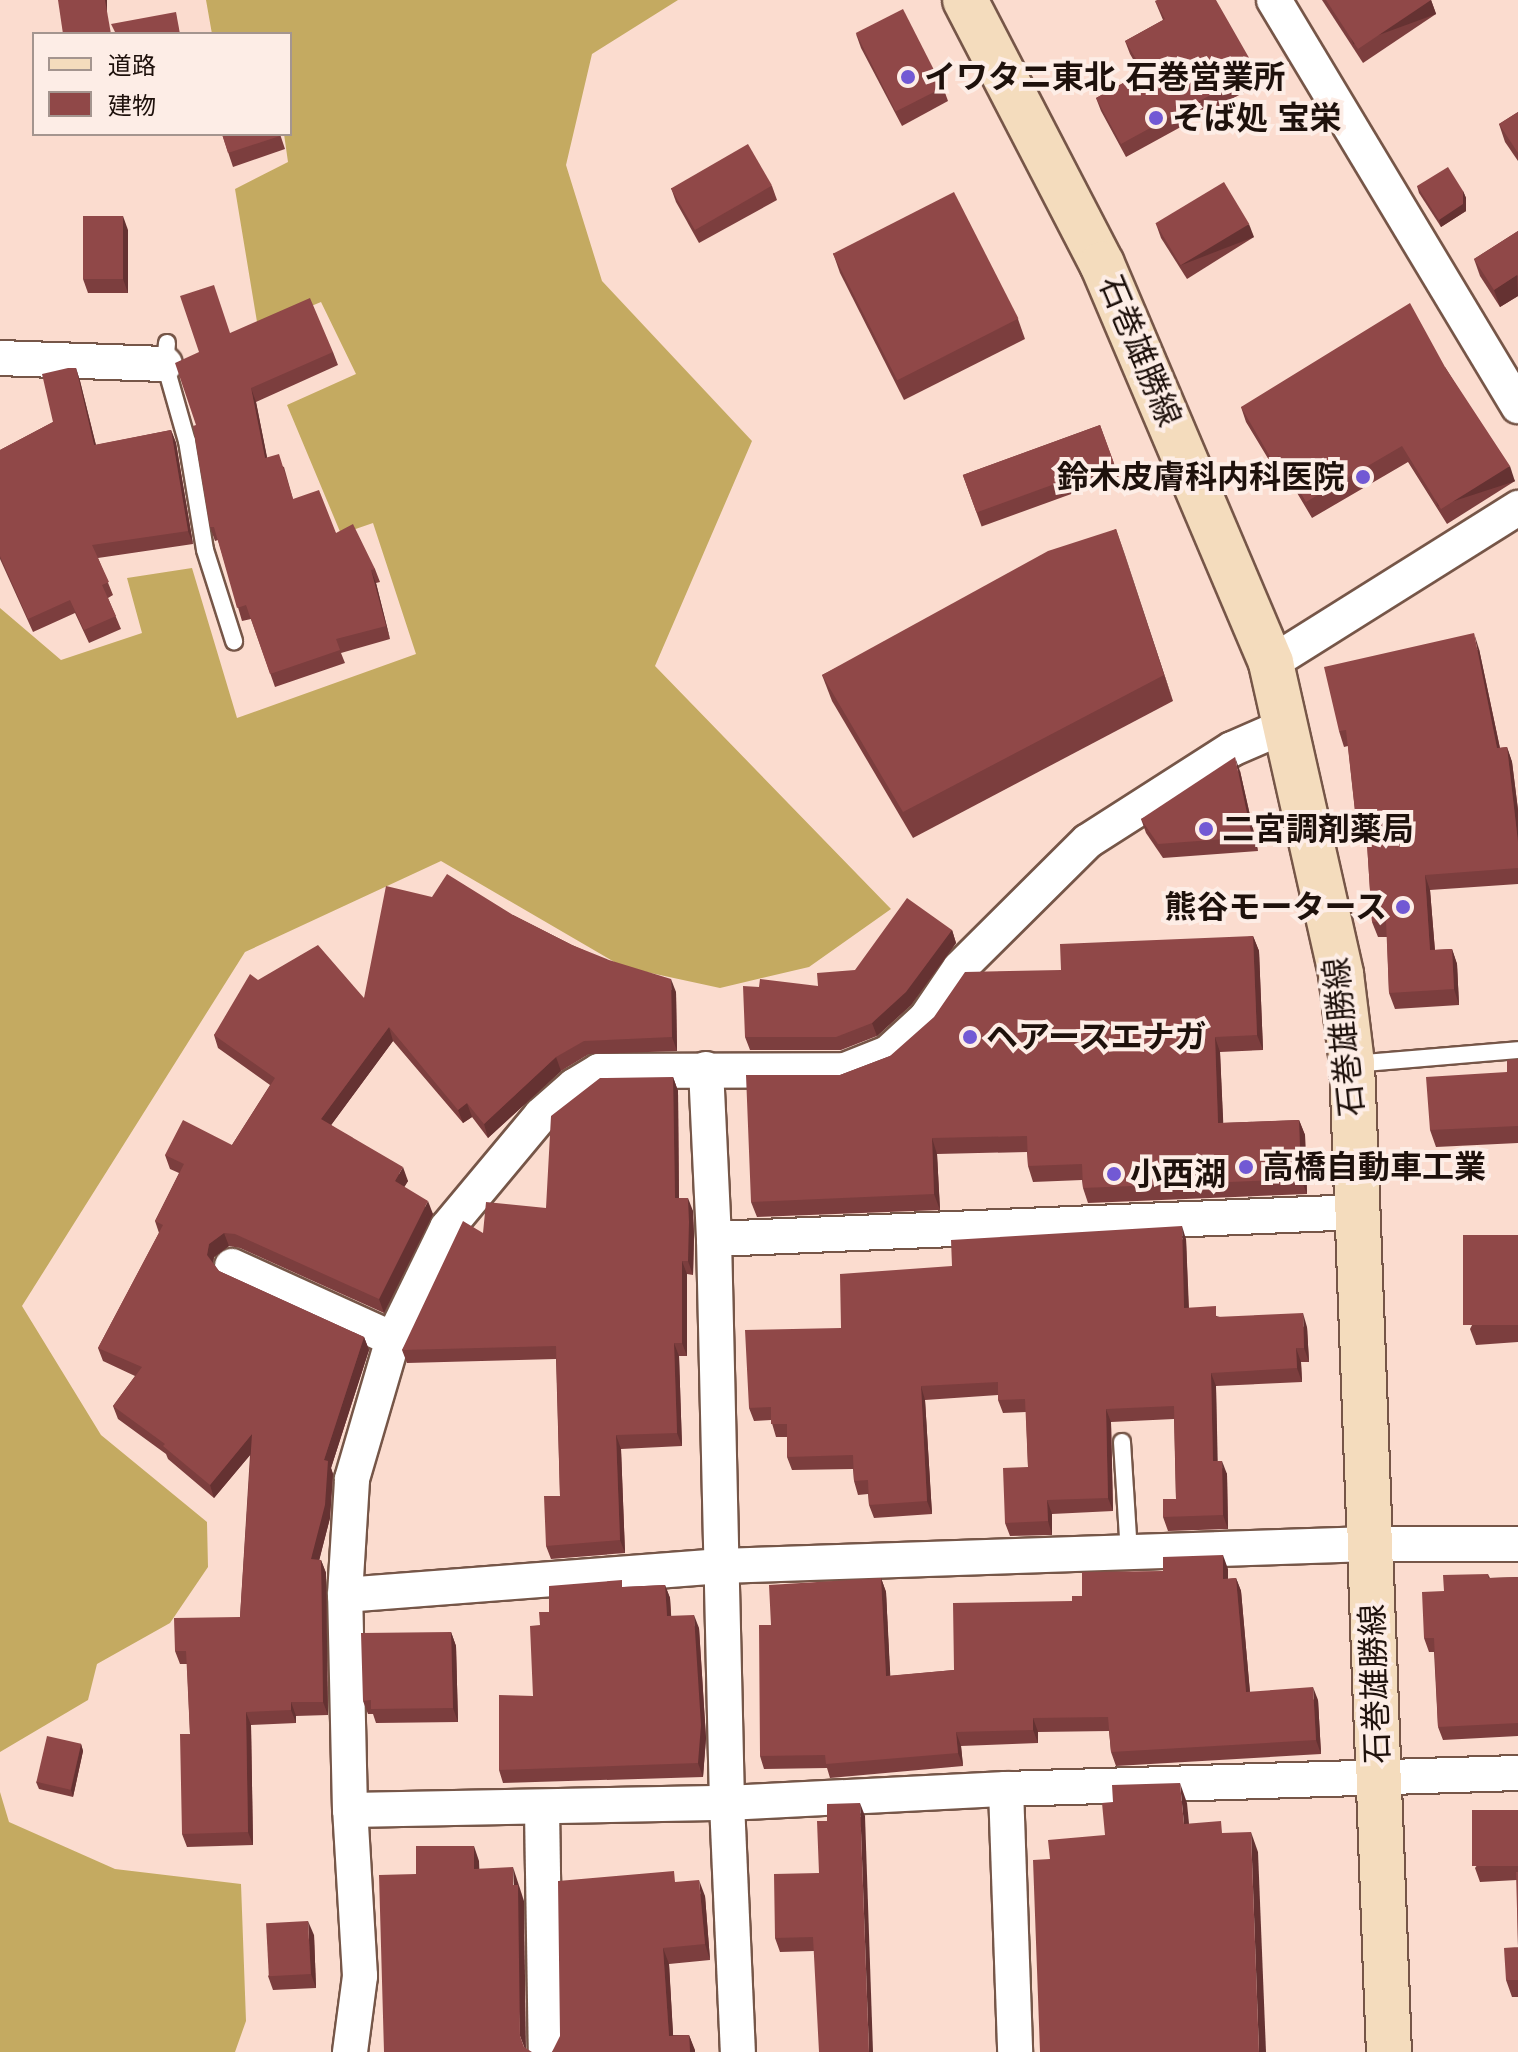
<!DOCTYPE html>
<html>
<head>
<meta charset="utf-8">
<style>
  body { margin:0 }
  #map { position:relative; width:1518px; height:2052px; overflow:hidden; background:#fbdccf; font-family:Jost,"Noto Sans JP",sans-serif }
  div>[style] { position:absolute }
  [style*='--x'] { left:calc(var(--x)*1px); top:calc(var(--y)*1px); width:calc(var(--w)*1px); rotate:calc(var(--a)*1deg) }
  .forest>* { inset:0; background:#c4aa61 }
  .roads { filter:drop-shadow(2px 0 #765648) drop-shadow(-2px 0 #765648) drop-shadow(0 2px #765648) drop-shadow(0 -2px #765648) }
  .service>* { height:16px; margin:-8px; padding:0 8px; transform-origin:8px; border-radius:8px; background:#fff }
  .minor>* { height:34px; margin:-17px; padding:0 17px; transform-origin:17px; border-radius:17px; background:#fff }
  .secondary>* { height:44px; margin:-22px; padding:0 22px; transform-origin:22px; border-radius:22px; background:#f4dcbd }
  .wall>* { inset:0; background:#7c3e3e; transform-origin:0 0 }
  .shaded-wall>* { inset:0; background:#653232; transform-origin:0 0 }
  .building>* { inset:0; background:#904848; transform-origin:0 0 }
  .dots>* { width:22px; height:22px; translate:-50% -50%; box-sizing:border-box; border:4px solid #fdede6; border-radius:50% }
  span { translate:-50% -50%; white-space:nowrap; text-align:center; line-height:1.15; -webkit-text-stroke:8px #fdede6; paint-order:stroke }
  .poi-label { font-size:32px; color:#1e110c; font-weight:700 }
  .left { translate:0 -50%; text-align:left }
  .right { translate:-100% -50%; text-align:right }
  .street-label { font-size:32px; color:#1e110c }
  .legend { position:absolute; left:32px; top:32px; width:260px; height:104px; box-sizing:border-box; background:#fdede6; border:2px solid #a4958f; margin:0; padding:10px 14px; list-style:none; font-size:24px; color:#1e110c }
  .legend li { display:flex; align-items:center; gap:16px; height:40px }
  .legend b { width:40px; border:2px solid #a4958f }
</style>
</head>
<body>
<div id="map">
  <div class="forest">
    <div style="clip-path:polygon(206px 0,678px 0,592px 54px,566px 165px,602px 281px,752px 441px,655px 666px,891px 909px,809px 967px,720px 988px,623px 967px,441px 861px,245px 952px,22px 1306px,101px 1435px,207px 1522px,208px 1567px,170px 1623px,97px 1664px,88px 1700px,0 1752px,0 608px,61px 660px,142px 633px,127px 578px,192px 568px,237px 718px,416px 654px,373px 523px,341px 534px,287px 405px,356px 374px,321px 302px,258px 328px,235px 189px,288px 162px,284px 134px,290px 134px,290px 34px,212px 34px)"></div>
    <div style="clip-path:polygon(0 1792px,9px 1822px,115px 1869px,241px 1884px,246px 2021px,235px 2052px,0 2052px)"></div>
  </div>
  <div class="roads">
    <div class="service">
      <div style="--x:167;--y:343;--w:21;--a:95"></div>
      <div style="--x:165;--y:364;--w:80;--a:74.1"></div>
      <div style="--x:187;--y:441;--w:110;--a:80.6"></div>
      <div style="--x:205;--y:550;--w:96;--a:72.3"></div>
      <div style="--x:1352;--y:1064;--w:167;--a:-4.8"></div>
      <div style="--x:1122;--y:1442;--w:110;--a:86.4"></div>
    </div>
    <div class="minor">
      <div style="--x:1274;--y:0;--w:474;--a:59"></div>
      <div style="--x:0;--y:358;--w:165;--a:2.1"></div>
      <div style="--x:1271;--y:663;--w:292;--a:-32.1"></div>
      <div style="--x:706;--y:1069;--w:170;--a:87.3"></div>
      <div style="--x:714;--y:1239;--w:564;--a:88.68"></div>
      <div style="--x:727;--y:1803;--w:249;--a:87.5"></div>
      <div style="--x:714;--y:1239;--w:644;--a:-2.4"></div>
      <div style="--x:232;--y:1266;--w:177;--a:24.4"></div>
      <div style="--x:345;--y:1595;--w:377;--a:-4.4"></div>
      <div style="--x:721;--y:1566;--w:649;--a:-1.94"></div>
      <div style="--x:1370;--y:1544;--w:148;--a:0"></div>
      <div style="--x:1006;--y:1789;--w:263;--a:88"></div>
      <div style="--x:542;--y:1809;--w:243;--a:89.1"></div>
      <div style="--x:350;--y:1810;--w:377;--a:-1.1"></div>
      <div style="--x:727;--y:1803;--w:279;--a:-2.9"></div>
      <div style="--x:1006;--y:1789;--w:512;--a:-1.79"></div>
      <div style="--x:350;--y:2052;--w:77;--a:-82.5"></div>
      <div style="--x:360;--y:1976;--w:166;--a:-93.4"></div>
      <div style="--x:350;--y:1810;--w:215;--a:-91.3"></div>
      <div style="--x:345;--y:1595;--w:116;--a:-86.5"></div>
      <div style="--x:352;--y:1479;--w:146;--a:-73.7"></div>
      <div style="--x:393;--y:1339;--w:123;--a:-64.1"></div>
      <div style="--x:447;--y:1228;--w:147;--a:-50.2"></div>
      <div style="--x:541;--y:1115;--w:44;--a:-41.3"></div>
      <div style="--x:574;--y:1086;--w:29;--a:-31"></div>
      <div style="--x:599;--y:1071;--w:246;--a:-0.2"></div>
      <div style="--x:845;--y:1070;--w:46;--a:-21.6"></div>
      <div style="--x:888;--y:1053;--w:52;--a:-42.6"></div>
      <div style="--x:926;--y:1018;--w:60;--a:-55.8"></div>
      <div style="--x:960;--y:968;--w:180;--a:-44.8"></div>
      <div style="--x:1088;--y:841;--w:171;--a:-32.6"></div>
      <div style="--x:1232;--y:749;--w:58;--a:-23.5"></div>
    </div>
    <div class="secondary">
      <div style="--x:965;--y:0;--w:297;--a:62.6"></div>
      <div style="--x:1102;--y:264;--w:433;--a:67"></div>
      <div style="--x:1271;--y:663;--w:319;--a:77.3"></div>
      <div style="--x:1341;--y:974;--w:91;--a:83"></div>
      <div style="--x:1352;--y:1064;--w:989;--a:87.86"></div>
    </div>
  </div>
  <div class="wall">
    <div style="clip-path:polygon(1322px 0,1431px 0,1436px 14px,1363px 63px)"></div>
    <div style="clip-path:polygon(1155px 1px,1256px 70px,1261px 83px,1126px 157px,1101px 111px,1096px 98px,1141px 73px,1130px 54px,1125px 41px,1163px 20px)"></div>
    <div style="clip-path:polygon(856px 34px,943px 87px,948px 101px,902px 126px,861px 48px)"></div>
    <div style="clip-path:polygon(1518px 112px,1518px 161px,1505px 142px,1499px 124px)"></div>
    <div style="clip-path:polygon(222px 134px,280px 134px,285px 149px,233px 167px)"></div>
    <div style="clip-path:polygon(772px 186px,777px 200px,699px 243px,676px 202px,671px 188px)"></div>
    <div style="clip-path:polygon(1417px 186px,1463px 191px,1466px 198px,1466px 211px,1441px 227px,1419px 193px)"></div>
    <div style="clip-path:polygon(1156px 224px,1254px 237px,1187px 279px,1161px 238px)"></div>
    <div style="clip-path:polygon(128px 230px,128px 293px,88px 293px,83px 279px)"></div>
    <div style="clip-path:polygon(1518px 231px,1518px 296px,1500px 307px,1480px 276px,1474px 259px)"></div>
    <div style="clip-path:polygon(833px 253px,1018px 319px,1025px 339px,904px 400px,840px 273px)"></div>
    <div style="clip-path:polygon(230px 333px,333px 352px,338px 365px,256px 402px,267px 458px,284px 467px,293px 499px,336px 533px,375px 569px,380px 582px,376px 583px,390px 639px,341px 653px,345px 663px,275px 687px,251px 619px,242px 621px,218px 540px,215px 541px,210px 527px,196px 425px,199px 352px)"></div>
    <div style="clip-path:polygon(1445px 367px,1515px 481px,1447px 524px,1408px 462px,1312px 518px,1284px 471px,1278px 475px,1246px 422px,1241px 407px)"></div>
    <div style="clip-path:polygon(76px 368px,80px 381px,96px 445px,171px 430px,176px 443px,193px 544px,98px 558px,113px 595px,108px 598px,121px 629px,89px 643px,75px 613px,33px 632px,0 559px,0 450px,53px 422px)"></div>
    <div style="left:1100px;top:425px;width:55px;height:146px;rotate:70deg"></div>
    <div style="clip-path:polygon(1116px 529px,1173px 701px,913px 838px,832px 701px,822px 675px)"></div>
    <div style="clip-path:polygon(1479px 649px,1500px 748px,1507px 747px,1512px 762px,1518px 810px,1518px 884px,1430px 890px,1435px 950px,1452px 949px,1457px 964px,1459px 1005px,1395px 1009px,1389px 993px,1387px 937px,1378px 937px,1372px 922px,1367px 843px,1363px 844px,1357px 829px,1348px 746px,1344px 747px,1339px 731px)"></div>
    <div style="clip-path:polygon(1240px 771px,1258px 851px,1163px 858px,1146px 833px,1141px 819px)"></div>
    <div style="clip-path:polygon(513px 915px,572px 945px,676px 992px,677px 1051px,589px 1054px,561px 1071px,488px 1138px,472px 1117px,463px 1123px,393px 1041px,331px 1125px,408px 1181px,404px 1187px,433px 1214px,384px 1313px,240px 1248px,229px 1246px,214px 1257px,213px 1263px,219px 1271px,364px 1337px,369px 1350px,331px 1468px,333px 1474px,330px 1518px,319px 1560px,321px 1560px,326px 1573px,328px 1715px,296px 1716px,296px 1723px,251px 1725px,253px 1845px,187px 1847px,182px 1834px,190px 1734px,187px 1664px,180px 1664px,175px 1651px,240px 1617px,250px 1455px,214px 1498px,168px 1459px,166px 1454px,118px 1419px,113px 1406px,135px 1376px,103px 1361px,98px 1348px,159px 1233px,155px 1221px,179px 1173px,170px 1169px,165px 1155px,232px 1145px,270px 1085px,218px 1048px,214px 1035px,258px 980px,364px 998px)"></div>
    <div style="clip-path:polygon(952px 930px,956px 943px,911px 1005px,877px 1036px,841px 1050px,750px 1050px,745px 1037px,759px 987px,818px 986px)"></div>
    <div style="clip-path:polygon(1253px 936px,1259px 951px,1263px 1050px,1220px 1052px,1223px 1123px,1299px 1120px,1305px 1135px,1307px 1194px,1088px 1203px,1083px 1188px,1082px 1180px,1033px 1182px,1028px 1166px,1027px 1152px,937px 1154px,940px 1210px,757px 1217px,751px 1202px,840px 1075px,890px 1056px,1061px 970px)"></div>
    <div style="clip-path:polygon(1518px 1059px,1518px 1143px,1436px 1147px,1430px 1130px,1507px 1072px)"></div>
    <div style="clip-path:polygon(673px 1077px,678px 1091px,679px 1198px,693px 1211px,694px 1236px,693px 1275px,687px 1274px,687px 1356px,679px 1356px,682px 1446px,621px 1449px,625px 1553px,551px 1559px,546px 1546px,560px 1496px,556px 1359px,407px 1363px,402px 1350px,483px 1233px,546px 1208px)"></div>
    <div style="clip-path:polygon(1518px 1235px,1518px 1342px,1476px 1345px,1470px 1329px)"></div>
    <div style="clip-path:polygon(1186px 1239px,1189px 1308px,1220px 1317px,1307px 1327px,1309px 1362px,1301px 1362px,1302px 1382px,1216px 1386px,1217px 1461px,1227px 1474px,1228px 1529px,1168px 1531px,1163px 1517px,1176px 1499px,1174px 1419px,1111px 1422px,1113px 1511px,1052px 1514px,1052px 1535px,1010px 1536px,1005px 1523px,1028px 1467px,1026px 1412px,1003px 1413px,998px 1400px,998px 1395px,925px 1400px,932px 1514px,874px 1518px,869px 1505px,868px 1494px,858px 1495px,854px 1481px,853px 1469px,792px 1470px,787px 1457px,787px 1437px,776px 1437px,771px 1420px,754px 1421px,749px 1408px,841px 1328px,952px 1266px)"></div>
    <div style="clip-path:polygon(1228px 1569px,1228px 1579px,1236px 1578px,1241px 1591px,1250px 1692px,1318px 1700px,1321px 1754px,1116px 1766px,1111px 1752px,1109px 1731px,1038px 1732px,1038px 1743px,961px 1746px,963px 1766px,830px 1778px,827px 1768px,764px 1769px,760px 1756px,771px 1625px,881px 1578px,886px 1592px,890px 1676px,954px 1670px,1082px 1596px)"></div>
    <div style="clip-path:polygon(1488px 1574px,1490px 1578px,1518px 1577px,1518px 1736px,1443px 1740px,1438px 1727px,1434px 1652px,1429px 1652px,1424px 1638px)"></div>
    <div style="clip-path:polygon(665px 1585px,670px 1598px,671px 1616px,699px 1628px,706px 1738px,703px 1777px,503px 1783px,499px 1770px,533px 1696px,540px 1625px,549px 1612px,624px 1587px)"></div>
    <div style="clip-path:polygon(451px 1632px,456px 1646px,458px 1722px,376px 1723px,373px 1714px,368px 1714px,363px 1701px)"></div>
    <div style="clip-path:polygon(81px 1744px,83px 1751px,73px 1797px,39px 1789px,36px 1782px)"></div>
    <div style="clip-path:polygon(1518px 1810px,1518px 1997px,1512px 1997px,1506px 1980px,1518px 1947px,1517px 1880px,1480px 1882px,1475px 1868px)"></div>
    <div style="clip-path:polygon(865px 1816px,814px 1951px,780px 1952px,775px 1938px,819px 1873px,827px 1821px)"></div>
    <div style="clip-path:polygon(678px 1882px,705px 1896px,710px 1960px,669px 1964px,673px 2035px,689px 2035px,695px 2052px,552px 2052px)"></div>
    <div style="clip-path:polygon(314px 1935px,316px 1988px,273px 1990px,268px 1976px)"></div>
  </div>
  <div class="shaded-wall">
    <div style="left:105px;top:0;width:2px;height:35px"></div>
    <div style="left:1431px;top:0;width:15px;height:88px;rotate:70deg"></div>
    <div style="clip-path:polygon(1463px 191px,1466px 198px,1466px 211px,1441px 227px,1439px 220px)"></div>
    <div style="clip-path:polygon(123px 216px,128px 230px,128px 293px,123px 279px)"></div>
    <div style="left:1249px;top:224px;width:14px;height:79px;rotate:69deg"></div>
    <div style="clip-path:polygon(1517px 275px,1518px 296px,1500px 307px,1494px 290px)"></div>
    <div style="clip-path:polygon(76px 368px,80px 381px,99px 458px,94px 445px)"></div>
    <div style="clip-path:polygon(251px 388px,256px 402px,270px 472px,265px 458px)"></div>
    <div style="clip-path:polygon(171px 430px,176px 443px,193px 544px,188px 531px)"></div>
    <div style="left:1510px;top:466px;width:16px;height:81px;rotate:72deg"></div>
    <div style="clip-path:polygon(1116px 529px,1125px 555px,1173px 701px,1164px 675px)"></div>
    <div style="clip-path:polygon(371px 570px,376px 583px,390px 639px,386px 626px)"></div>
    <div style="clip-path:polygon(1474px 633px,1479px 649px,1503px 763px,1497px 748px)"></div>
    <div style="clip-path:polygon(1507px 747px,1512px 762px,1518px 810px,1518px 842px)"></div>
    <div style="clip-path:polygon(1235px 757px,1240px 771px,1258px 851px,1252px 837px)"></div>
    <div style="clip-path:polygon(1425px 875px,1430px 890px,1436px 965px,1430px 950px)"></div>
    <div style="clip-path:polygon(952px 930px,956px 943px,911px 1005px,877px 1036px,872px 1023px)"></div>
    <div style="clip-path:polygon(1253px 936px,1259px 951px,1263px 1050px,1257px 1035px)"></div>
    <div style="clip-path:polygon(1452px 949px,1457px 964px,1459px 1005px,1454px 989px)"></div>
    <div style="clip-path:polygon(671px 979px,676px 992px,677px 1051px,672px 1037px)"></div>
    <div style="clip-path:polygon(389px 1027px,393px 1041px,326px 1132px,321px 1119px)"></div>
    <div style="clip-path:polygon(1215px 1037px,1220px 1052px,1224px 1139px,1218px 1123px)"></div>
    <div style="clip-path:polygon(556px 1057px,561px 1071px,488px 1138px,484px 1124px)"></div>
    <div style="clip-path:polygon(673px 1077px,678px 1091px,679px 1211px,675px 1198px)"></div>
    <div style="clip-path:polygon(467px 1103px,472px 1117px,463px 1123px,458px 1110px)"></div>
    <div style="clip-path:polygon(1299px 1120px,1305px 1135px,1307px 1194px,1301px 1179px)"></div>
    <div style="clip-path:polygon(932px 1138px,937px 1154px,940px 1210px,934px 1194px)"></div>
    <div style="clip-path:polygon(403px 1167px,408px 1181px,400px 1194px,395px 1181px)"></div>
    <div style="clip-path:polygon(688px 1198px,693px 1211px,694px 1236px,693px 1275px,688px 1261px)"></div>
    <div style="clip-path:polygon(428px 1201px,433px 1214px,384px 1313px,379px 1299px)"></div>
    <div style="clip-path:polygon(1182px 1226px,1186px 1239px,1189px 1322px,1184px 1308px)"></div>
    <div style="clip-path:polygon(224px 1233px,229px 1246px,214px 1257px,212px 1269px,207px 1255px,209px 1244px)"></div>
    <div style="clip-path:polygon(682px 1261px,687px 1274px,687px 1356px,682px 1343px)"></div>
    <div style="clip-path:polygon(1303px 1313px,1307px 1327px,1309px 1362px,1304px 1348px)"></div>
    <div style="clip-path:polygon(364px 1337px,369px 1350px,331px 1468px,333px 1474px,330px 1518px,316px 1573px,311px 1559px,324px 1460px)"></div>
    <div style="clip-path:polygon(674px 1343px,679px 1356px,682px 1446px,677px 1433px)"></div>
    <div style="clip-path:polygon(1296px 1348px,1301px 1362px,1302px 1382px,1297px 1368px)"></div>
    <div style="clip-path:polygon(1211px 1373px,1216px 1386px,1218px 1474px,1213px 1461px)"></div>
    <div style="clip-path:polygon(921px 1386px,925px 1400px,932px 1514px,927px 1501px)"></div>
    <div style="clip-path:polygon(1106px 1409px,1111px 1422px,1113px 1511px,1108px 1498px)"></div>
    <div style="clip-path:polygon(252px 1434px,256px 1448px,214px 1498px,210px 1485px)"></div>
    <div style="clip-path:polygon(616px 1435px,621px 1449px,625px 1553px,620px 1540px)"></div>
    <div style="clip-path:polygon(1222px 1461px,1227px 1474px,1228px 1529px,1223px 1515px)"></div>
    <div style="clip-path:polygon(1047px 1500px,1052px 1514px,1052px 1535px,1048px 1521px)"></div>
    <div style="clip-path:polygon(1223px 1555px,1228px 1569px,1228px 1593px,1223px 1579px)"></div>
    <div style="clip-path:polygon(321px 1560px,326px 1573px,328px 1715px,323px 1702px)"></div>
    <div style="clip-path:polygon(881px 1578px,886px 1592px,891px 1689px,886px 1676px)"></div>
    <div style="clip-path:polygon(1236px 1578px,1241px 1591px,1251px 1705px,1246px 1692px)"></div>
    <div style="clip-path:polygon(665px 1585px,670px 1598px,672px 1629px,667px 1616px)"></div>
    <div style="clip-path:polygon(694px 1615px,699px 1628px,706px 1738px,703px 1777px,698px 1763px)"></div>
    <div style="clip-path:polygon(451px 1632px,456px 1646px,458px 1722px,453px 1708px)"></div>
    <div style="clip-path:polygon(1313px 1687px,1318px 1700px,1321px 1754px,1316px 1740px)"></div>
    <div style="clip-path:polygon(291px 1702px,296px 1716px,296px 1723px,291px 1710px)"></div>
    <div style="clip-path:polygon(246px 1712px,251px 1725px,253px 1845px,248px 1832px)"></div>
    <div style="clip-path:polygon(1033px 1718px,1038px 1732px,1038px 1743px,1033px 1730px)"></div>
    <div style="clip-path:polygon(956px 1732px,961px 1746px,963px 1766px,958px 1753px)"></div>
    <div style="clip-path:polygon(81px 1744px,83px 1751px,73px 1797px,71px 1790px)"></div>
    <div style="clip-path:polygon(1180px 1783px,1187px 1803px,1191px 1844px,1184px 1824px)"></div>
    <div style="clip-path:polygon(860px 1803px,865px 1816px,873px 2052px,869px 2052px)"></div>
    <div style="clip-path:polygon(1251px 1832px,1258px 1852px,1266px 2052px,1259px 2052px)"></div>
    <div style="clip-path:polygon(474px 1846px,479px 1861px,480px 1885px,474px 1869px)"></div>
    <div style="clip-path:polygon(513px 1867px,524px 1901px,526px 2052px,520px 2036px)"></div>
    <div style="clip-path:polygon(699px 1880px,705px 1896px,710px 1960px,705px 1944px)"></div>
    <div style="clip-path:polygon(308px 1921px,314px 1935px,316px 1988px,311px 1974px)"></div>
    <div style="clip-path:polygon(663px 1948px,669px 1964px,674px 2051px,669px 2036px)"></div>
    <div style="clip-path:polygon(689px 2035px,695px 2050px,695px 2052px,690px 2052px)"></div>
  </div>
  <div class="building">
    <div style="clip-path:polygon(58px 0,105px 0,111px 34px,63px 34px)"></div>
    <div style="clip-path:polygon(1157px 0,1216px 0,1256px 70px,1121px 144px,1096px 98px,1144px 72px,1125px 41px,1165px 19px,1155px 1px)"></div>
    <div style="clip-path:polygon(1326px 0,1431px 0,1358px 49px)"></div>
    <div style="left:903px;top:9px;width:88px;height:53px;rotate:63deg"></div>
    <div style="clip-path:polygon(176px 12px,180px 34px,116px 34px,111px 24px)"></div>
    <div style="clip-path:polygon(1518px 112px,1518px 153px,1499px 124px)"></div>
    <div style="clip-path:polygon(222px 134px,279px 134px,280px 136px,228px 153px)"></div>
    <div style="left:748px;top:144px;width:48px;height:89px;rotate:60deg"></div>
    <div style="clip-path:polygon(1448px 167px,1463px 191px,1463px 204px,1439px 220px,1417px 186px)"></div>
    <div style="left:1224px;top:182px;width:49px;height:80px;rotate:59deg"></div>
    <div style="left:954px;top:192px;width:142px;height:136px;rotate:63deg"></div>
    <div style="left:83px;top:216px;width:40px;height:63px"></div>
    <div style="clip-path:polygon(1518px 231px,1518px 276px,1517px 275px,1494px 290px,1474px 259px)"></div>
    <div style="clip-path:polygon(214px 285px,230px 333px,310px 298px,333px 352px,251px 388px,265px 458px,279px 454px,293px 499px,319px 490px,336px 533px,353px 524px,375px 569px,371px 570px,386px 626px,336px 639px,340px 650px,270px 674px,246px 605px,237px 608px,214px 527px,210px 527px,193px 426px,196px 425px,175px 363px,199px 352px,180px 296px)"></div>
    <div style="clip-path:polygon(1410px 303px,1445px 367px,1510px 466px,1441px 509px,1402px 446px,1306px 502px,1279px 456px,1272px 460px,1241px 407px)"></div>
    <div style="clip-path:polygon(68px 368px,76px 368px,94px 445px,171px 430px,188px 531px,92px 545px,109px 582px,102px 585px,116px 616px,84px 630px,70px 600px,28px 619px,0 556px,0 450px,53px 422px,42px 374px)"></div>
    <div style="left:1100px;top:425px;width:40px;height:146px;rotate:70deg"></div>
    <div style="clip-path:polygon(1116px 529px,1164px 675px,903px 812px,822px 675px,1048px 551px)"></div>
    <div style="clip-path:polygon(1474px 633px,1497px 748px,1507px 747px,1518px 842px,1518px 868px,1425px 875px,1430px 950px,1452px 949px,1454px 989px,1389px 993px,1386px 921px,1372px 922px,1366px 828px,1357px 829px,1346px 730px,1339px 731px,1324px 667px)"></div>
    <div style="clip-path:polygon(1235px 757px,1252px 837px,1158px 844px,1141px 819px)"></div>
    <div style="clip-path:polygon(447px 874px,513px 915px,572px 945px,609px 960px,671px 979px,672px 1037px,584px 1041px,556px 1057px,484px 1124px,467px 1103px,458px 1110px,389px 1027px,321px 1119px,403px 1167px,395px 1181px,428px 1201px,379px 1299px,235px 1234px,224px 1233px,209px 1244px,207px 1255px,219px 1271px,364px 1337px,324px 1460px,328px 1461px,325px 1505px,311px 1559px,321px 1560px,323px 1702px,291px 1702px,291px 1710px,246px 1712px,248px 1832px,182px 1834px,180px 1734px,190px 1734px,186px 1651px,175px 1651px,174px 1618px,240px 1617px,252px 1434px,210px 1485px,163px 1446px,165px 1444px,113px 1406px,142px 1367px,98px 1348px,163px 1225px,155px 1221px,184px 1164px,165px 1155px,183px 1120px,232px 1145px,275px 1078px,214px 1035px,250px 974px,258px 980px,318px 945px,364px 998px,386px 886px,432px 897px)"></div>
    <div style="clip-path:polygon(907px 898px,952px 930px,906px 992px,872px 1023px,836px 1037px,745px 1037px,743px 986px,759px 987px,760px 979px,818px 986px,817px 973px,855px 970px)"></div>
    <div style="clip-path:polygon(1253px 936px,1257px 1035px,1215px 1037px,1218px 1123px,1299px 1120px,1301px 1179px,1083px 1188px,1082px 1164px,1028px 1166px,1027px 1136px,932px 1138px,934px 1194px,751px 1202px,746px 1075px,840px 1075px,890px 1056px,934px 1017px,965px 972px,1061px 970px,1060px 944px)"></div>
    <div style="clip-path:polygon(1518px 1059px,1518px 1126px,1430px 1130px,1426px 1077px,1507px 1072px,1507px 1060px)"></div>
    <div style="clip-path:polygon(673px 1077px,675px 1198px,688px 1198px,689px 1222px,688px 1261px,682px 1261px,682px 1343px,674px 1343px,677px 1433px,616px 1435px,620px 1540px,546px 1546px,544px 1496px,560px 1496px,556px 1346px,402px 1350px,463px 1221px,483px 1233px,486px 1202px,546px 1208px,551px 1116px,600px 1078px)"></div>
    <div style="clip-path:polygon(1182px 1226px,1184px 1308px,1216px 1306px,1216px 1317px,1303px 1313px,1304px 1348px,1296px 1348px,1297px 1368px,1211px 1373px,1213px 1461px,1222px 1461px,1223px 1515px,1163px 1517px,1163px 1499px,1176px 1499px,1174px 1406px,1106px 1409px,1108px 1498px,1047px 1500px,1048px 1521px,1005px 1523px,1003px 1468px,1028px 1467px,1025px 1399px,998px 1400px,998px 1382px,921px 1386px,927px 1501px,869px 1505px,868px 1480px,854px 1481px,853px 1455px,787px 1457px,787px 1424px,771px 1424px,771px 1407px,749px 1408px,745px 1330px,841px 1328px,840px 1274px,952px 1266px,951px 1240px)"></div>
    <div style="left:1518px;top:1235px;width:90px;height:55px;rotate:90deg"></div>
    <div style="clip-path:polygon(1223px 1555px,1223px 1579px,1236px 1578px,1246px 1692px,1313px 1687px,1316px 1740px,1111px 1752px,1108px 1717px,1033px 1718px,1033px 1730px,956px 1732px,958px 1753px,826px 1764px,825px 1755px,760px 1756px,759px 1625px,771px 1625px,769px 1585px,881px 1578px,886px 1676px,954px 1670px,953px 1603px,1072px 1601px,1072px 1596px,1082px 1596px,1082px 1572px,1163px 1571px,1163px 1557px)"></div>
    <div style="clip-path:polygon(1488px 1574px,1488px 1578px,1518px 1577px,1518px 1723px,1438px 1727px,1434px 1638px,1424px 1638px,1422px 1592px,1444px 1591px,1443px 1575px)"></div>
    <div style="clip-path:polygon(622px 1580px,622px 1587px,665px 1585px,667px 1616px,694px 1615px,701px 1725px,698px 1763px,499px 1770px,499px 1695px,533px 1696px,530px 1626px,540px 1625px,539px 1612px,549px 1612px,549px 1586px)"></div>
    <div style="clip-path:polygon(451px 1632px,453px 1708px,371px 1709px,371px 1700px,363px 1701px,361px 1633px)"></div>
    <div style="left:47px;top:1736px;width:35px;height:47px;rotate:13deg"></div>
    <div style="clip-path:polygon(1180px 1783px,1184px 1824px,1221px 1821px,1222px 1833px,1251px 1832px,1259px 2052px,1040px 2052px,1033px 1860px,1050px 1859px,1048px 1840px,1105px 1835px,1102px 1803px,1113px 1802px,1112px 1785px)"></div>
    <div style="clip-path:polygon(860px 1803px,869px 2052px,819px 2052px,813px 1937px,775px 1938px,774px 1874px,819px 1873px,817px 1821px,827px 1821px,827px 1804px)"></div>
    <div style="left:1518px;top:1810px;width:56px;height:46px;rotate:90deg"></div>
    <div style="clip-path:polygon(416px 1846px,474px 1846px,474px 1869px,513px 1867px,513px 1885px,518px 1885px,520px 2036px,524px 2047px,532px 2052px,384px 2052px,379px 1875px,416px 1874px)"></div>
    <div style="clip-path:polygon(674px 1871px,675px 1882px,699px 1880px,705px 1944px,663px 1948px,669px 2036px,689px 2035px,690px 2052px,552px 2052px,560px 2036px,558px 1881px)"></div>
    <div style="clip-path:polygon(1516px 1872px,1518px 1872px,1518px 1980px,1506px 1980px,1504px 1948px,1518px 1947px)"></div>
    <div style="left:308px;top:1921px;width:53px;height:42px;rotate:87deg"></div>
  </div>
  <div class="dots">
    <div style="left:908px;top:77px;background:#7259d4"></div>
    <div style="left:1156px;top:118px;background:#7259d4"></div>
    <div style="left:1363px;top:477px;background:#7259d4"></div>
    <div style="left:1206px;top:829px;background:#7259d4"></div>
    <div style="left:1403px;top:907px;background:#7259d4"></div>
    <div style="left:970px;top:1037px;background:#7259d4"></div>
    <div style="left:1246px;top:1167px;background:#7259d4"></div>
    <div style="left:1114px;top:1174px;background:#7259d4"></div>
  </div>
  <div class="poi-label">
    <span class="left" style="left:924px;top:77px">イワタニ東北 石巻営業所</span>
    <span class="left" style="left:1172px;top:118px">そば処 宝栄</span>
    <span class="right" style="left:1345px;top:477px">鈴木皮膚科内科医院</span>
    <span class="left" style="left:1222px;top:829px">二宮調剤薬局</span>
    <span class="right" style="left:1387px;top:907px">熊谷モータース</span>
    <span class="left" style="left:986px;top:1037px">ヘアースエナガ</span>
    <span class="left" style="left:1262px;top:1167px">高橋自動車工業</span>
    <span class="left" style="left:1130px;top:1174px">小西湖</span>
  </div>
  <div class="street-label">
    <span style="left:1140px;top:351px;rotate:67deg">石巻雄勝線</span>
    <span style="left:1344px;top:1037px;rotate:-96deg">石巻雄勝線</span>
    <span style="left:1375px;top:1684px;rotate:-92deg">石巻雄勝線</span>
  </div>
  <ul class="legend">
  <li><b style="height:10px;background:#f4dcbd"></b>道路</li>
  <li><b style="height:22px;background:#904848"></b>建物</li>
  </ul>
</div>
</body>
</html>
